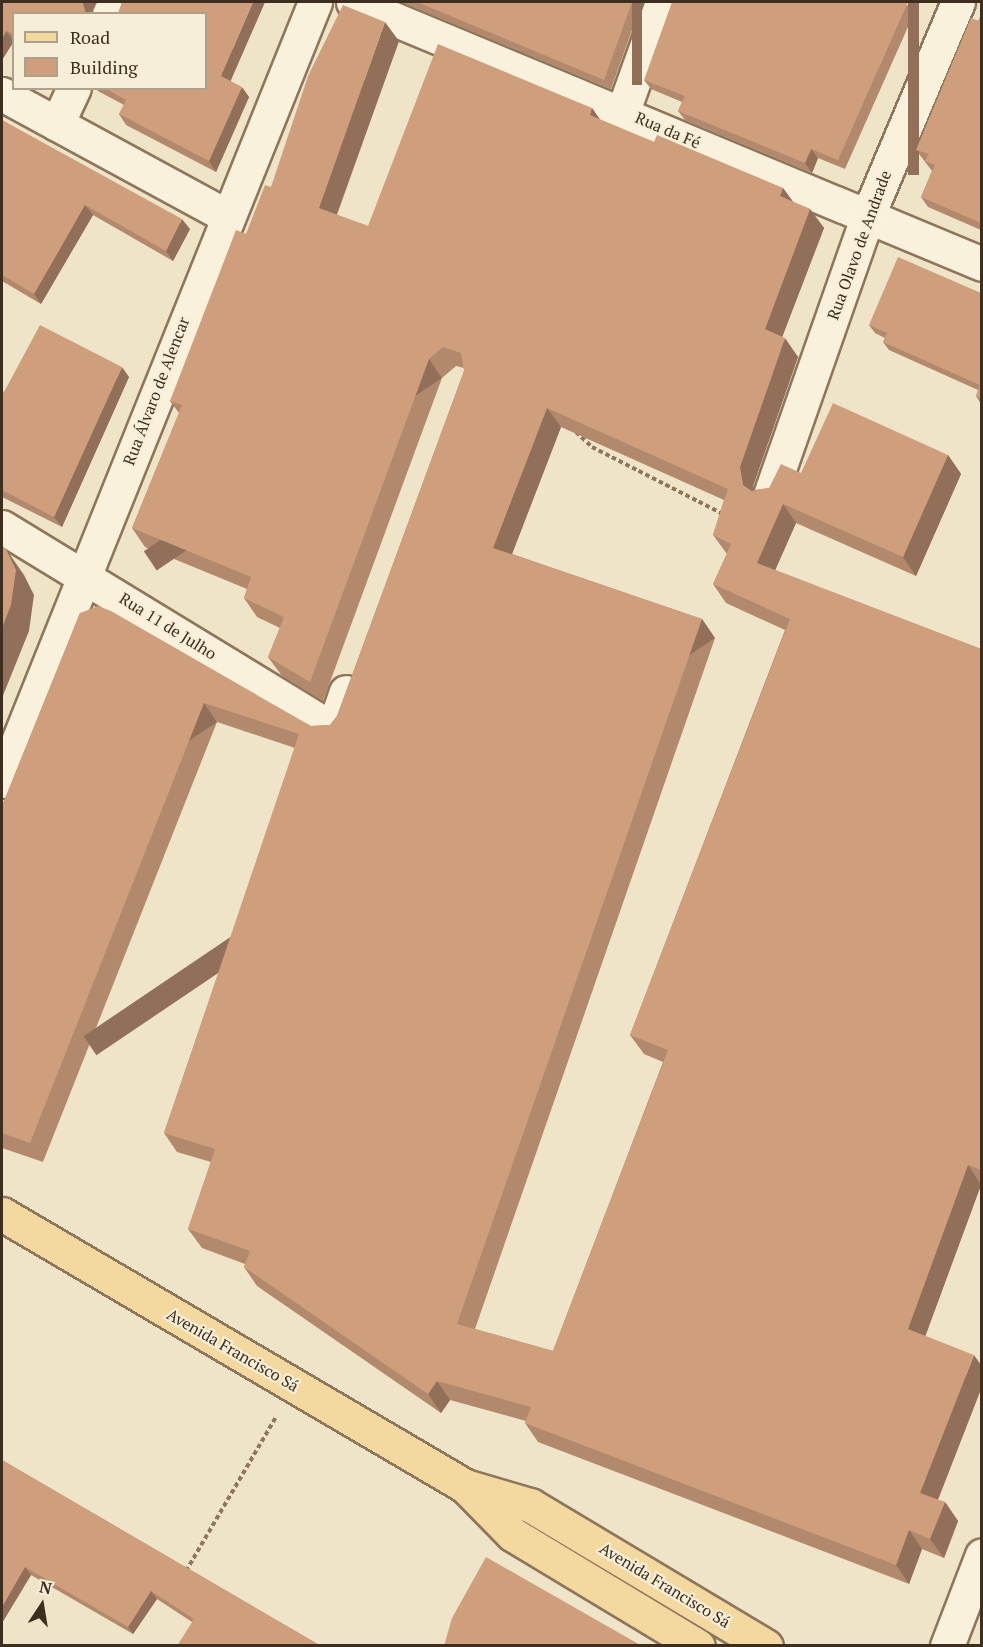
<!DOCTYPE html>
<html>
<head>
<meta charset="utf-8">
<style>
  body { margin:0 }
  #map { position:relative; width:983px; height:1647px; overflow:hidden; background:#f0e4c8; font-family:"PT Serif",serif }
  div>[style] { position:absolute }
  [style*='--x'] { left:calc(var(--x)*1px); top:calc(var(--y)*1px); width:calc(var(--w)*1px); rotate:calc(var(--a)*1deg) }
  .path>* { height:4px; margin-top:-2px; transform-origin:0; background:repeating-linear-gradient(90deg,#8d765c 0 4.5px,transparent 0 7.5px) }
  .roads { filter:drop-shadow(2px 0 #8d765c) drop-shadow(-2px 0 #8d765c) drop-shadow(0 2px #8d765c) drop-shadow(0 -2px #8d765c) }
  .minor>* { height:33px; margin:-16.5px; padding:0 16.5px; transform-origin:16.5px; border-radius:16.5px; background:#faf1dc }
  .major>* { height:33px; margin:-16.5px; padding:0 16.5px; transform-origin:16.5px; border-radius:16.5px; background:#f3d9a0 }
  .wall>* { inset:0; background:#b2896c }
  .shaded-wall>* { inset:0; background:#916f58; transform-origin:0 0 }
  .building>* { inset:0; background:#cf9f7d }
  span { translate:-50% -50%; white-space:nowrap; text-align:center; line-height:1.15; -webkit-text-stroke:4.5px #f7eed8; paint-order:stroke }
  .street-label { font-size:16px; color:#3d2e20 }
  .frame { position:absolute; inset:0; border:3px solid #3d2e20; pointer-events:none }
  .legend { position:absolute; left:12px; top:12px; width:195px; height:78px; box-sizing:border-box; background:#f7eed8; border:2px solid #ada18e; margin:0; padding:8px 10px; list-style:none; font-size:18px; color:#3d2e20 }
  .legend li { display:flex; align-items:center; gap:12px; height:30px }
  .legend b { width:30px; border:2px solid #ada18e }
  .north { position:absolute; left:12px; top:1575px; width:60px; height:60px; -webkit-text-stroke:4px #f7eed8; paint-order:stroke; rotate:12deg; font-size:16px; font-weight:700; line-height:24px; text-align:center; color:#3d2e20 }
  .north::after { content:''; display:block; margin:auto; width:21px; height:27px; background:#3d2e20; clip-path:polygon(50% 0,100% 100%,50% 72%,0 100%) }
</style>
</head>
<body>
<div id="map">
  <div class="path">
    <div style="--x:576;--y:432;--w:22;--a:43"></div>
    <div style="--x:592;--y:447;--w:147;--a:27.1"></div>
    <div style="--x:186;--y:1571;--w:178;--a:-59.7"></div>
  </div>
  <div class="roads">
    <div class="minor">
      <div style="--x:353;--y:2;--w:681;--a:22.61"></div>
      <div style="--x:109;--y:14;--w:13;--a:-63"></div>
      <div style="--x:2;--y:94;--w:254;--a:28.5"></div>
      <div style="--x:623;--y:111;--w:116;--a:-70.3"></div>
      <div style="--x:57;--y:124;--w:40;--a:-65"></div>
      <div style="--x:771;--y:492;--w:293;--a:-70.7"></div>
      <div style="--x:868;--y:215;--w:231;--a:-67.1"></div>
      <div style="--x:2;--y:527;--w:388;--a:31.4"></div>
      <div style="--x:333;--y:729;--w:39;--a:-71"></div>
      <div style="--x:2;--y:781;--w:840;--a:-68.11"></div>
      <div style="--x:947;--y:1646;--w:97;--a:-69"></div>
    </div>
    <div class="major">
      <div style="--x:2;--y:1214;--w:537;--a:30.43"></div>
      <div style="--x:465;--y:1486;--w:68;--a:16.3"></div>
      <div style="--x:530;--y:1505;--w:275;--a:30.9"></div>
      <div style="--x:468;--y:1489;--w:63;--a:45.6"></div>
      <div style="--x:512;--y:1534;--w:217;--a:31.1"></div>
    </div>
  </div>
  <div class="wall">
    <div style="clip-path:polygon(2px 2px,95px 2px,91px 14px,14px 14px,14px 41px,2px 60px)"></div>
    <div style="clip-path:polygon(265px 2px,230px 81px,249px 97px,216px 172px,126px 125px,119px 114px,124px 105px,98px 91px,96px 88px,206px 88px)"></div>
    <div style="clip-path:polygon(401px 2px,642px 2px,611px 89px)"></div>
    <div style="clip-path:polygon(919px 2px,845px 169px,818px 158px,812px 173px,685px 120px,678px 111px,682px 102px,651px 89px,644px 80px)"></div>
    <div style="clip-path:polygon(981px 15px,981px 230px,928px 207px,921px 197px,932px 171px,916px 150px)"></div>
    <div style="clip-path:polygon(evenodd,399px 41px,337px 215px,368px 226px,592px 108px,600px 120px,654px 142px,783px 188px,793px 202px,810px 209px,824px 228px,782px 337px,798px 357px,753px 486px,754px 490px,769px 488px,801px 473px,948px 455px,961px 474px,916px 576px,796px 523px,775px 570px,981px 649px,981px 1185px,925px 1336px,981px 1389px,938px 1500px,945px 1502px,958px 1521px,944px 1558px,922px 1549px,909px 1584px,538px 1442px,525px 1423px,526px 1421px,450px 1400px,441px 1413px,257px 1286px,244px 1267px,245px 1264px,202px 1248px,188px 1229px,211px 1162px,177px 1152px,164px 1133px,295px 748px,217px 722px,43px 1162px,2px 1148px,2px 806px,80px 613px,311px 726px,330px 725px,337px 716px,464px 371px,464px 368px,456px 366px,442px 378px,323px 701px,282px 676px,268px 657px,280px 628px,257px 617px,244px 598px,247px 589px,145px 547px,132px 528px,179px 413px,170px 401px,246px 234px,271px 187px,399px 41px,561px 427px,724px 500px,713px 535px,727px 554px,713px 584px,726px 603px,785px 630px,630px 1035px,644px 1054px,663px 1062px,553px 1351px,475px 1329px,715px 638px,702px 619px,512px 554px,561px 427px)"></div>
    <div style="clip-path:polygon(2px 120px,190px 229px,173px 261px,93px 215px,41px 304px,2px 281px)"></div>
    <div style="clip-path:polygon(981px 293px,981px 404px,976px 396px,978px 390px,889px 350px,883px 342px,885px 338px,875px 333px,869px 325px)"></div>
    <div style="clip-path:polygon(129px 377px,62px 527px,2px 497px,2px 391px,4px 392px)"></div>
    <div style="clip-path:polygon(2px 1460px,321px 1646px,192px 1622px,157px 1599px,133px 1634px,31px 1575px,2px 1623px)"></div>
  </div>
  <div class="shaded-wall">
    <div style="clip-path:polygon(84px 2px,95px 2px,91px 14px,86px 14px,83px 4px)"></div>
    <div style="clip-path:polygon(253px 2px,265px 2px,228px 87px,221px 76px)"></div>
    <div style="left:632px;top:2px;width:10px;height:83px"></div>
    <div style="left:908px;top:2px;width:11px;height:173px"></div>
    <div style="clip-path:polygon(385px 22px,399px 41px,332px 227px,319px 208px)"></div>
    <div style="clip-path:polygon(6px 31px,14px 41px,2px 60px,2px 39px)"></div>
    <div style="clip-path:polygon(242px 87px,249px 97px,216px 172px,209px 161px)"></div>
    <div style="clip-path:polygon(592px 108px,606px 128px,590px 115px)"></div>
    <div style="clip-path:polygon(811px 149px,818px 158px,812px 173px,805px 163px)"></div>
    <div style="clip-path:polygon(783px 188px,797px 207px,780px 196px)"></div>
    <div style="clip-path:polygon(85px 205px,93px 215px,41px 304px,34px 294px)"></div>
    <div style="clip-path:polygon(810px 209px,824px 228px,778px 348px,765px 329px)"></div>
    <div style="clip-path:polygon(182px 219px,190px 229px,173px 261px,166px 251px)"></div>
    <div style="clip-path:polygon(785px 338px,798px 357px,753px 486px,756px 504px,743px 485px,740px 467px)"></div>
    <div style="left:429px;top:359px;width:23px;height:344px;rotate:56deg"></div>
    <div style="clip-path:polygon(122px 367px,129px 377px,62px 527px,54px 517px)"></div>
    <div style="clip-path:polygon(547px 408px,561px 427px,507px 567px,493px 548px)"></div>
    <div style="clip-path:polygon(948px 455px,961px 474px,916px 576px,903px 557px)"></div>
    <div style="clip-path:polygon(783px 504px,796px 523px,770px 582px,757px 563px)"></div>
    <div style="clip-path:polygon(6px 549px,24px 575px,34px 595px,29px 631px,2px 698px,2px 628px)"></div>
    <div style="left:702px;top:619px;width:23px;height:746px;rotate:56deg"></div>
    <div style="left:204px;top:703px;width:23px;height:473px;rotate:56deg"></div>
    <div style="clip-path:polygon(968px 1165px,981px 1185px,921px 1348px,908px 1329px)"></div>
    <div style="clip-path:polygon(974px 1355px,981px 1365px,981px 1389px,933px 1512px,920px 1493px)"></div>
    <div style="clip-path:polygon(437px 1381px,450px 1400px,441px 1413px,428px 1394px)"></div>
    <div style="clip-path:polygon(945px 1502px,958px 1521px,944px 1558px,930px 1539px)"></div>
    <div style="clip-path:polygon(909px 1530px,922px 1549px,909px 1584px,896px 1565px)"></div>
    <div style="clip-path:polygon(25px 1567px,31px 1575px,2px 1623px,2px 1607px)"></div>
    <div style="clip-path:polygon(151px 1591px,157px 1599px,133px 1634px,128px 1627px)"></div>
  </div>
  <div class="building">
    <div style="clip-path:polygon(2px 2px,84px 2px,83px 4px,86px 14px,14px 14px,14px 34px,6px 31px,2px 39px)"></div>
    <div style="clip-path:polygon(122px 2px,253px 2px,221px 76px,242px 87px,209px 161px,119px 114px,126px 100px,105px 88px,206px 88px,206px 14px,117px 14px,118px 13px)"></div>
    <div style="clip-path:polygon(417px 2px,632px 2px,604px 80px)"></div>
    <div style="clip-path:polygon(672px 2px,908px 2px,838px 160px,811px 149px,805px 163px,678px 111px,685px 96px,644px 80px)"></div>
    <div style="clip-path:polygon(evenodd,343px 5px,385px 22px,319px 208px,368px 226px,438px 44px,592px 108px,590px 115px,654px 142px,657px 135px,783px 188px,780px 196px,810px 209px,765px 329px,785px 338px,740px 467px,743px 485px,752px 491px,769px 488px,781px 464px,801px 473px,833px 403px,948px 455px,903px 557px,783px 504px,757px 563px,981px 649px,981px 1170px,968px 1165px,908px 1329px,974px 1355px,920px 1493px,945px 1502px,930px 1539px,909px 1530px,896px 1565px,525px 1423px,531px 1407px,437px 1381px,428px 1394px,244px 1267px,250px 1251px,188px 1229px,215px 1149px,164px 1133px,299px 734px,204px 703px,30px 1143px,2px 1133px,2px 806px,80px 613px,98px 606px,111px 611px,311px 726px,330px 725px,337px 716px,464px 371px,461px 353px,443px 347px,429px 359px,310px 682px,268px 657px,284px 617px,244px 598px,251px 577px,132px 528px,182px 405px,170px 401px,236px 230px,246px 234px,265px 185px,271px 187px,308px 76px,343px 5px,547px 408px,728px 489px,713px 535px,731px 544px,713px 584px,790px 619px,630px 1035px,668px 1050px,553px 1351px,457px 1324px,702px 619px,493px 548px,547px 408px)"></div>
    <div style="clip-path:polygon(981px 15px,981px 223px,921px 197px,935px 165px,925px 161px,929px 154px,916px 150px,971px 18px,979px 21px)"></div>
    <div style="clip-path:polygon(2px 120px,182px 219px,166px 251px,85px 205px,34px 294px,2px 275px)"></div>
    <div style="clip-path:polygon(898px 257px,981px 293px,981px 398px,976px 396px,980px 385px,883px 342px,887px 333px,869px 325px)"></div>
    <div style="clip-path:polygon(40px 325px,122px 367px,54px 517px,2px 490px,2px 391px,4px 392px)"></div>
    <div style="clip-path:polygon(2px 547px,6px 549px,16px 570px,11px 605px,2px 628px)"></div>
    <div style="clip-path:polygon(2px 1460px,321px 1646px,177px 1646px,194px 1619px,151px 1591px,128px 1627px,25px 1567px,2px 1607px)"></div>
    <div style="clip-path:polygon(486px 1557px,642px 1646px,444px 1646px,452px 1618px)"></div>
  </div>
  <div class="street-label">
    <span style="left:668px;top:130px;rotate:23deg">Rua da Fé</span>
    <span style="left:859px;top:245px;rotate:-70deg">Rua Olavo de Andrade</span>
    <span style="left:156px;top:391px;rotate:-69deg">Rua Álvaro de Alencar</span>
    <span style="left:168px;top:626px;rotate:32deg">Rua 11 de Julho</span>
    <span style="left:233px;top:1350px;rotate:30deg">Avenida Francisco Sá</span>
    <span style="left:665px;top:1585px;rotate:31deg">Avenida Francisco Sá</span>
  </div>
  <div class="frame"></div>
  <ul class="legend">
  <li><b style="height:8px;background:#f3d9a0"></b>Road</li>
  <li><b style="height:16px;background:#cf9f7d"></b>Building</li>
  </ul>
  <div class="north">N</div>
</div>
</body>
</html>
